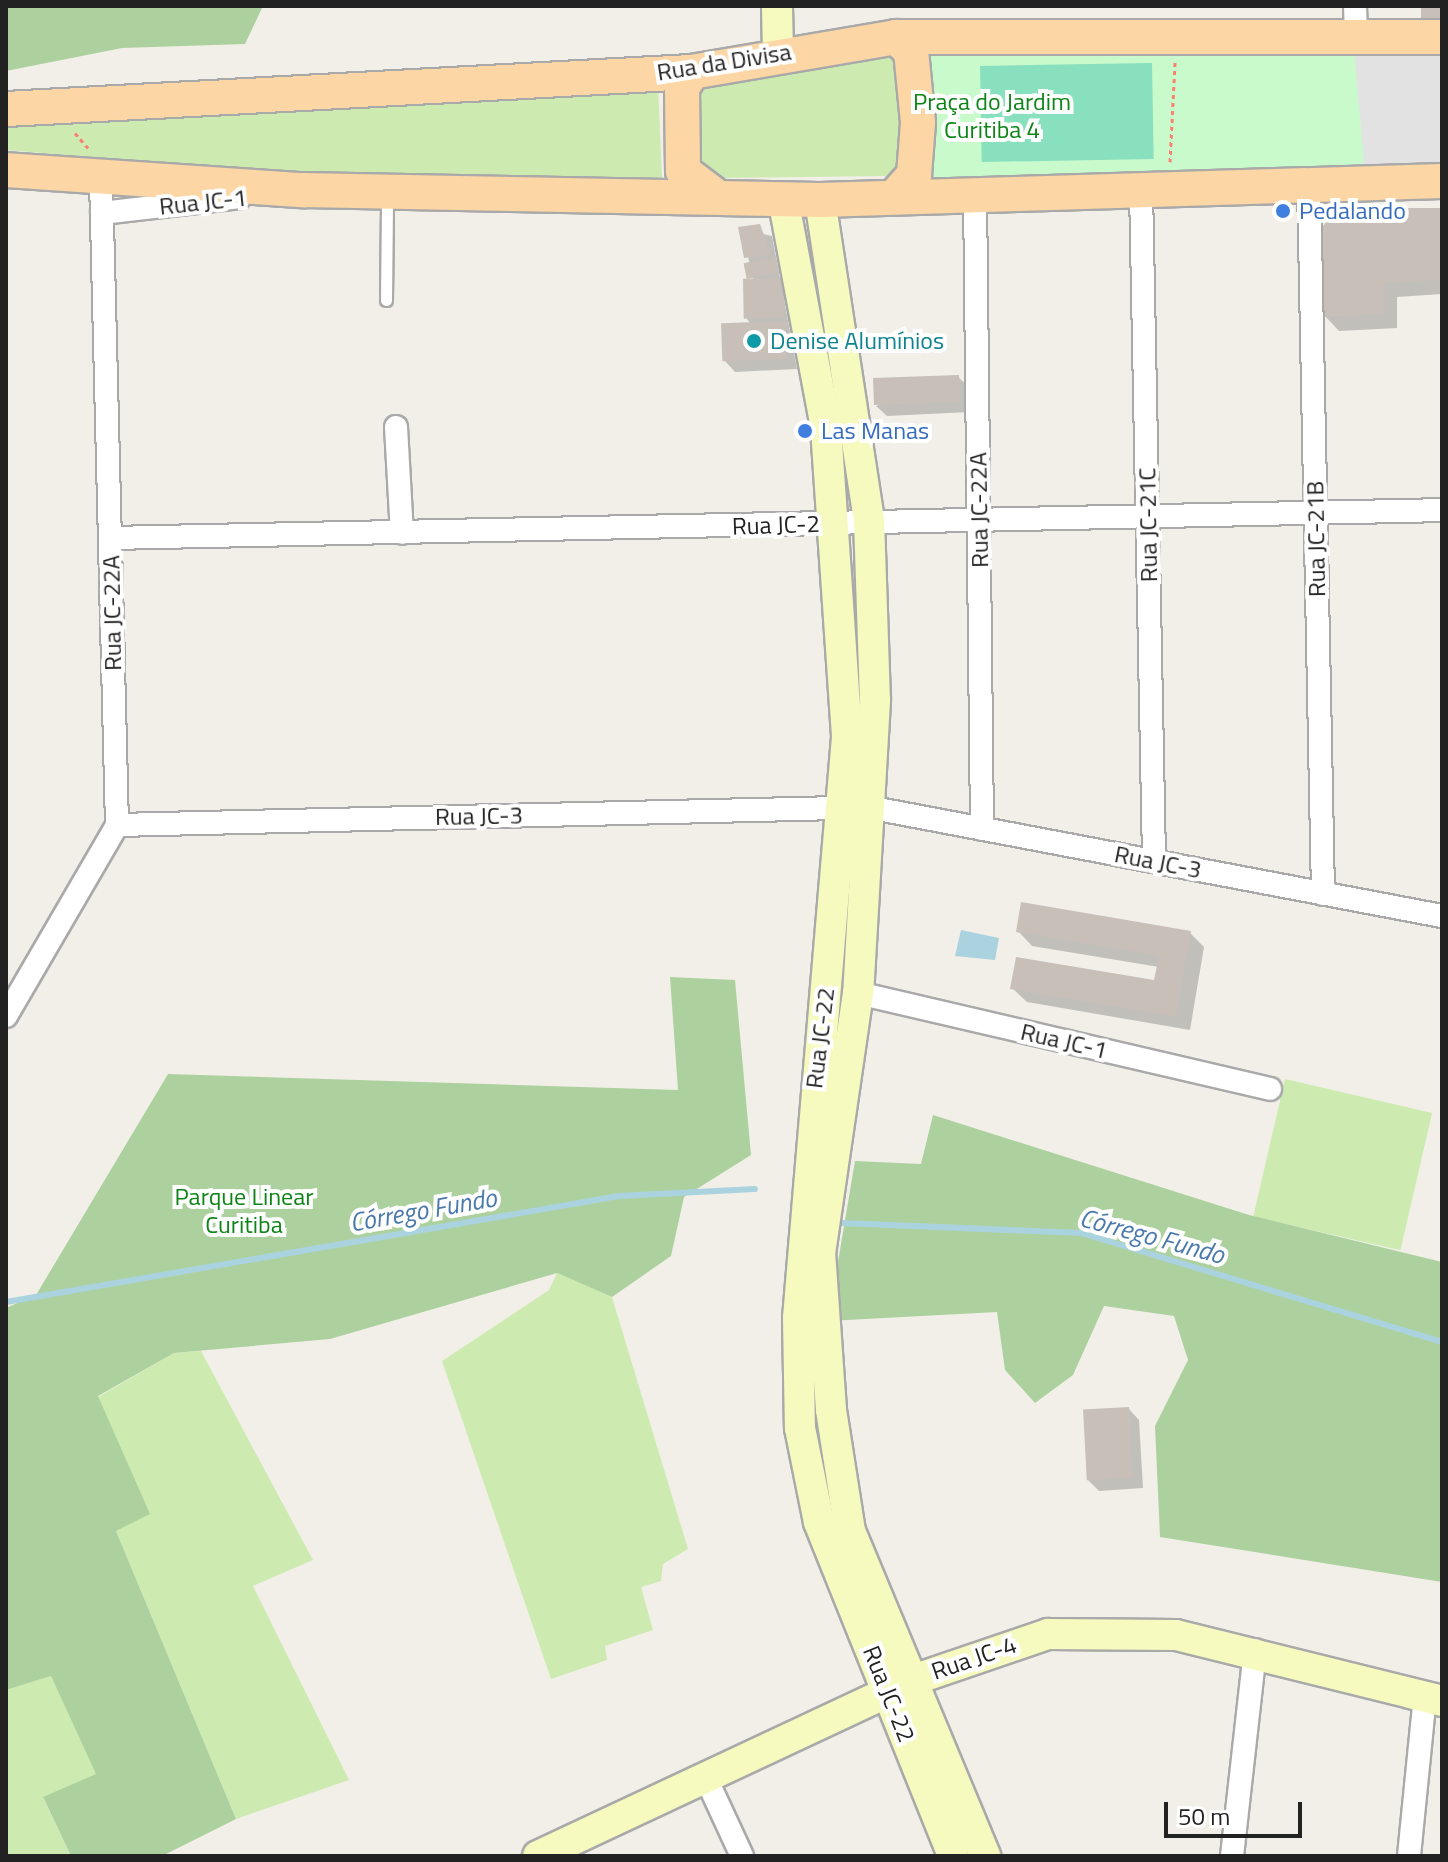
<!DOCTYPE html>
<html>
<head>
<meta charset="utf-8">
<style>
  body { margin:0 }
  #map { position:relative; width:1448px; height:1862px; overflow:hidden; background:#f2efe9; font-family:"Titillium Web",sans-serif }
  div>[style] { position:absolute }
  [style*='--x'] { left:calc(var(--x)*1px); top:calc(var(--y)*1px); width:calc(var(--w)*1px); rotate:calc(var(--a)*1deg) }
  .grass>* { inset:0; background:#cdebb0; transform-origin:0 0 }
  .forest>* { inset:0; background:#add19e }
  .park>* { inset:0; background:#c8facc; transform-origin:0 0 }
  .pitch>* { inset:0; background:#88e0be; transform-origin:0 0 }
  .parking>* { inset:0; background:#e2e2e2 }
  .water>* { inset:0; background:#aad3df }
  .shadow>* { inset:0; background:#0003 }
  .stream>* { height:6px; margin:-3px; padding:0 3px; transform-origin:3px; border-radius:3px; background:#aad3df }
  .building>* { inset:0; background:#c7bfb8; transform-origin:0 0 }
  .path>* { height:3px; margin-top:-1.5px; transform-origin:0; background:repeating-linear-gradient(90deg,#fa8072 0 4px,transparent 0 8px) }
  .roads { filter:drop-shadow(2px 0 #a9a9a9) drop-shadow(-2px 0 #a9a9a9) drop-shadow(0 2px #a9a9a9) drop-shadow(0 -2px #a9a9a9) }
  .lane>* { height:11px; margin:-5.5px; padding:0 5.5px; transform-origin:5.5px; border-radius:5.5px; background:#fff }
  .street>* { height:22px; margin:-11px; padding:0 11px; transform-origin:11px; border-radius:11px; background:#fff }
  .secondary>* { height:30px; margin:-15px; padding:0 15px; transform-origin:15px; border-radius:15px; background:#f7fabf }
  .primary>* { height:34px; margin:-17px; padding:0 17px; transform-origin:17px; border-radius:17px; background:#fcd6a4 }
  .dots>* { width:22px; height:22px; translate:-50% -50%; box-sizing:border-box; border:4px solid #fff; border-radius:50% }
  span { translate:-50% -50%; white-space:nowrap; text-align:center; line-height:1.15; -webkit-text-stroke:8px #fff; paint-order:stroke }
  .street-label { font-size:24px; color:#222 }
  .park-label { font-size:24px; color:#0c8416 }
  .shop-label { font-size:24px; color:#366cbe }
  .left { translate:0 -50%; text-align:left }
  .culture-label { font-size:24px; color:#0d838f }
  .water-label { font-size:26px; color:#4a7aab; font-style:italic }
  .frame { position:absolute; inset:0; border:8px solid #222; pointer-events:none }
  .scale { position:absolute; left:1164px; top:1802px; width:138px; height:36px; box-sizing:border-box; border:4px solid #222; border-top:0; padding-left:10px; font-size:24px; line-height:28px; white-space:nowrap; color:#222; -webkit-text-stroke:6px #fff; paint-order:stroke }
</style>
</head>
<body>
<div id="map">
  <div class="grass">
    <div style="clip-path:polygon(888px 48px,899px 55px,904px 167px,891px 176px,710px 178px,698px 165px,699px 85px)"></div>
    <div style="clip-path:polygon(658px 83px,662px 178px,260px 171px,6px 150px,6px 123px,426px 105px)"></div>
    <div style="left:1285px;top:1079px;width:151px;height:141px;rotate:13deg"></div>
    <div style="clip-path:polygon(557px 1273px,612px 1297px,688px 1549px,663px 1564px,661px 1581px,641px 1587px,653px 1630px,605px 1646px,607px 1660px,551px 1679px,442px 1361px,549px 1290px)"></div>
    <div style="clip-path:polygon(201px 1351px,313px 1560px,253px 1586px,349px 1780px,236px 1819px,116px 1531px,98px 1397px,174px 1353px)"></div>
    <div style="clip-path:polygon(51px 1676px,97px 1774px,43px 1798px,71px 1856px,6px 1856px,6px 1690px)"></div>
  </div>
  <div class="forest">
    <div style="clip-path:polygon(6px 6px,263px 6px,245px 44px,122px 48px,6px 71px)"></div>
    <div style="clip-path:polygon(670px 977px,735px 980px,751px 1155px,684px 1197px,671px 1256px,612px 1297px,557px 1273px,330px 1339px,174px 1353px,98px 1396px,150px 1514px,116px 1531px,236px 1819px,162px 1856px,71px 1856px,43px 1797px,96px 1774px,51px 1676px,6px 1690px,6px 1308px,36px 1295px,168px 1074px,678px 1090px)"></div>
    <div style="clip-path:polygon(933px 1115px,1249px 1215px,1442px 1262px,1442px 1582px,1160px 1537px,1155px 1426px,1188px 1360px,1174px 1316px,1104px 1306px,1073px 1375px,1035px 1403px,1005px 1370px,997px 1312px,828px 1321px,855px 1161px,921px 1164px)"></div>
  </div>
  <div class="park">
    <div style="left:915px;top:46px;width:527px;height:140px;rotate:1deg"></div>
  </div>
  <div class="pitch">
    <div style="left:1152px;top:63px;width:96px;height:172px;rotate:89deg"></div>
  </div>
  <div class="parking">
    <div style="clip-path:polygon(1354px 48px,1442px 51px,1442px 174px,1365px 176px)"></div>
  </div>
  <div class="water">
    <div style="clip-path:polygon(961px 930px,999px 938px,995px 960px,955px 956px)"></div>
  </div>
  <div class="shadow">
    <div style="clip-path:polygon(1442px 210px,1442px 294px,1397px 297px,1397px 328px,1339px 331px,1325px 316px)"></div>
    <div style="clip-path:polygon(741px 229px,772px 236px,797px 369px,735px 372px,725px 361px,751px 324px,746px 318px,754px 281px)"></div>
    <div style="clip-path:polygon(958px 377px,969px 387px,970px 412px,887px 416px,876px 406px)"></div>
    <div style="clip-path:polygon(1018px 931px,1190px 933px,1204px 947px,1190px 1030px,1027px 1002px,1012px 988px,1156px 983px,1159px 967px,1032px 946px)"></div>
    <div style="clip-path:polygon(1129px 1409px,1139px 1420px,1143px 1488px,1099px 1491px,1088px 1480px)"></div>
  </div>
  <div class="stream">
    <div style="--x:842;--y:1223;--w:239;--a:2.4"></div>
    <div style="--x:1081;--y:1233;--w:377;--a:16.8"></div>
    <div style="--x:6;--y:1302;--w:622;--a:-9.81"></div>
    <div style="--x:619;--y:1196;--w:136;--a:-2.9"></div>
  </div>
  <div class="building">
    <div style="left:1421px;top:6px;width:19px;height:14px"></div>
    <div style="clip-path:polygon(1339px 208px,1442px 208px,1442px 280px,1384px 283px,1384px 314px,1323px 317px,1322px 227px)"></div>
    <div style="clip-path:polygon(760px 224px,771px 255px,744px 258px,738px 227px)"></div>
    <div style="left:776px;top:257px;width:16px;height:33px;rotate:79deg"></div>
    <div style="left:784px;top:278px;width:40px;height:41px;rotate:89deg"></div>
    <div style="left:786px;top:321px;width:38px;height:65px;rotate:88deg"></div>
    <div style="left:959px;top:375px;width:27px;height:86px;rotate:88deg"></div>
    <div style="clip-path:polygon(1021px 902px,1191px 931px,1176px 1017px,1010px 989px,1016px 957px,1154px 980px,1159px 956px,1016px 932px)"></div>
    <div style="left:1129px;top:1407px;width:71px;height:46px;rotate:87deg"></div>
  </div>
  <div class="path">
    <div style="--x:75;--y:133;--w:20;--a:49"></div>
    <div style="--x:1170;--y:162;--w:100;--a:-87.1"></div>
  </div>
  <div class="roads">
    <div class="lane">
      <div style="--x:386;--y:300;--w:104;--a:-89.4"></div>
    </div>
    <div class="street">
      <div style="--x:1355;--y:6;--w:33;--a:88"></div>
      <div style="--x:1309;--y:184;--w:710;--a:88.87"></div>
      <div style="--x:1141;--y:188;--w:673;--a:88.89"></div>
      <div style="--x:975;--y:192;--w:637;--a:89.37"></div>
      <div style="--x:102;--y:213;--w:139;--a:-6.6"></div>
      <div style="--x:396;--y:427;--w:106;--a:86.8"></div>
      <div style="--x:110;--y:538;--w:1332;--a:-1.2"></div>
      <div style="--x:873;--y:808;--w:579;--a:10.75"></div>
      <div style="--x:117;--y:825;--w:723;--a:-1.35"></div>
      <div style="--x:858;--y:993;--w:423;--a:13.1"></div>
      <div style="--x:6;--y:1016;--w:221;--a:-59.8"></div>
      <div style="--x:117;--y:825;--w:644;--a:-91.42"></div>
      <div style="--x:706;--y:1778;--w:86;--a:65.2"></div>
      <div style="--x:1232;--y:1856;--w:207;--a:-83.6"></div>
      <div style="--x:1409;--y:1856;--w:161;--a:-84.3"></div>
    </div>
    <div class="secondary">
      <div style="--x:777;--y:6;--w:47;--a:88.8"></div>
      <div style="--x:783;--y:198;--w:234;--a:79.4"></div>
      <div style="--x:826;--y:428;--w:310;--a:86.1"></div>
      <div style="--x:847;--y:737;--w:583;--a:94.82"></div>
      <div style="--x:798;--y:1318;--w:110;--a:89"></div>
      <div style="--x:800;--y:1428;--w:96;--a:78.6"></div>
      <div style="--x:819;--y:1522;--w:360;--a:68.1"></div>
      <div style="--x:820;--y:200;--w:324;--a:81.3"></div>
      <div style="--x:869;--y:520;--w:181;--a:88.1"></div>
      <div style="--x:875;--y:701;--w:292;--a:93.3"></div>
      <div style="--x:858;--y:993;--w:262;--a:98.3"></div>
      <div style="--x:820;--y:1252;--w:158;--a:86"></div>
      <div style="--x:831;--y:1410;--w:122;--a:81.1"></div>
      <div style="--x:850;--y:1531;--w:352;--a:67.4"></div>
      <div style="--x:538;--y:1856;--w:414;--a:-25.1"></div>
      <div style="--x:913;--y:1680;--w:143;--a:-18.8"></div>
      <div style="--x:1048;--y:1634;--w:128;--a:0.4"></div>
      <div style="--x:1176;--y:1635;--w:274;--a:13.9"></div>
    </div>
    <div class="primary">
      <div style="--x:896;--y:37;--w:21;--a:43"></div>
      <div style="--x:911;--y:51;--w:72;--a:84.4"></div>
      <div style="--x:918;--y:123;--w:52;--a:94.4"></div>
      <div style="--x:914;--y:175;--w:25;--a:132"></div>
      <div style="--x:692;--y:72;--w:19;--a:122"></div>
      <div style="--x:682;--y:88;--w:83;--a:89.3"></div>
      <div style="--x:683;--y:171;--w:41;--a:37.1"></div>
      <div style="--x:6;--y:109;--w:687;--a:-3.09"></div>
      <div style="--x:692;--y:72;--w:207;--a:-9.7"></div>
      <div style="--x:896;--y:37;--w:546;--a:0"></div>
      <div style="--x:6;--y:170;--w:298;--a:3.9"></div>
      <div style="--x:303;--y:190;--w:517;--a:1.11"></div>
      <div style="--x:820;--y:200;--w:622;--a:-1.75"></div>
    </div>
  </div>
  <div class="dots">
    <div style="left:1283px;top:211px;background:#3f7fe0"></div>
    <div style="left:754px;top:341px;background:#0f9aa8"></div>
    <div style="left:805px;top:431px;background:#3f7fe0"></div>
  </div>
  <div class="street-label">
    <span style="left:724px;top:62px;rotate:-9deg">Rua da Divisa</span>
    <span style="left:203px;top:202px;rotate:-6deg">Rua JC-1</span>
    <span style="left:979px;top:510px;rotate:-91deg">Rua JC-22A</span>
    <span style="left:776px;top:525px;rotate:-2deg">Rua JC-2</span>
    <span style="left:1148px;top:525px;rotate:-91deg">Rua JC-21C</span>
    <span style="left:1316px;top:539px;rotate:-91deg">Rua JC-21B</span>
    <span style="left:112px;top:613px;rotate:-91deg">Rua JC-22A</span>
    <span style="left:479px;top:816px;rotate:-1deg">Rua JC-3</span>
    <span style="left:1158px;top:862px;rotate:11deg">Rua JC-3</span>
    <span style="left:820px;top:1038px;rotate:-83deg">Rua JC-22</span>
    <span style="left:1064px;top:1041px;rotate:13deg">Rua JC-1</span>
    <span style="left:974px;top:1658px;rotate:-19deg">Rua JC-4</span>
    <span style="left:889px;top:1694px;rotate:68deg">Rua JC-22</span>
  </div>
  <div class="park-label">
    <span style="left:992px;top:116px">Praça do Jardim<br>Curitiba 4</span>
    <span style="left:244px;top:1211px">Parque Linear<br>Curitiba</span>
  </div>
  <div class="shop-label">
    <span class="left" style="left:1299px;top:211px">Pedalando</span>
    <span class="left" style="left:821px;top:431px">Las Manas</span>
  </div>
  <div class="culture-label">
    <span class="left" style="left:770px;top:341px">Denise Alumínios</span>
  </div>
  <div class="water-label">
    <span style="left:423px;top:1210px;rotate:-10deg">Córrego Fundo</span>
    <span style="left:1152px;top:1236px;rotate:15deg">Córrego Fundo</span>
  </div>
  <div class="frame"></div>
  <div class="scale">50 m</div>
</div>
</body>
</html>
